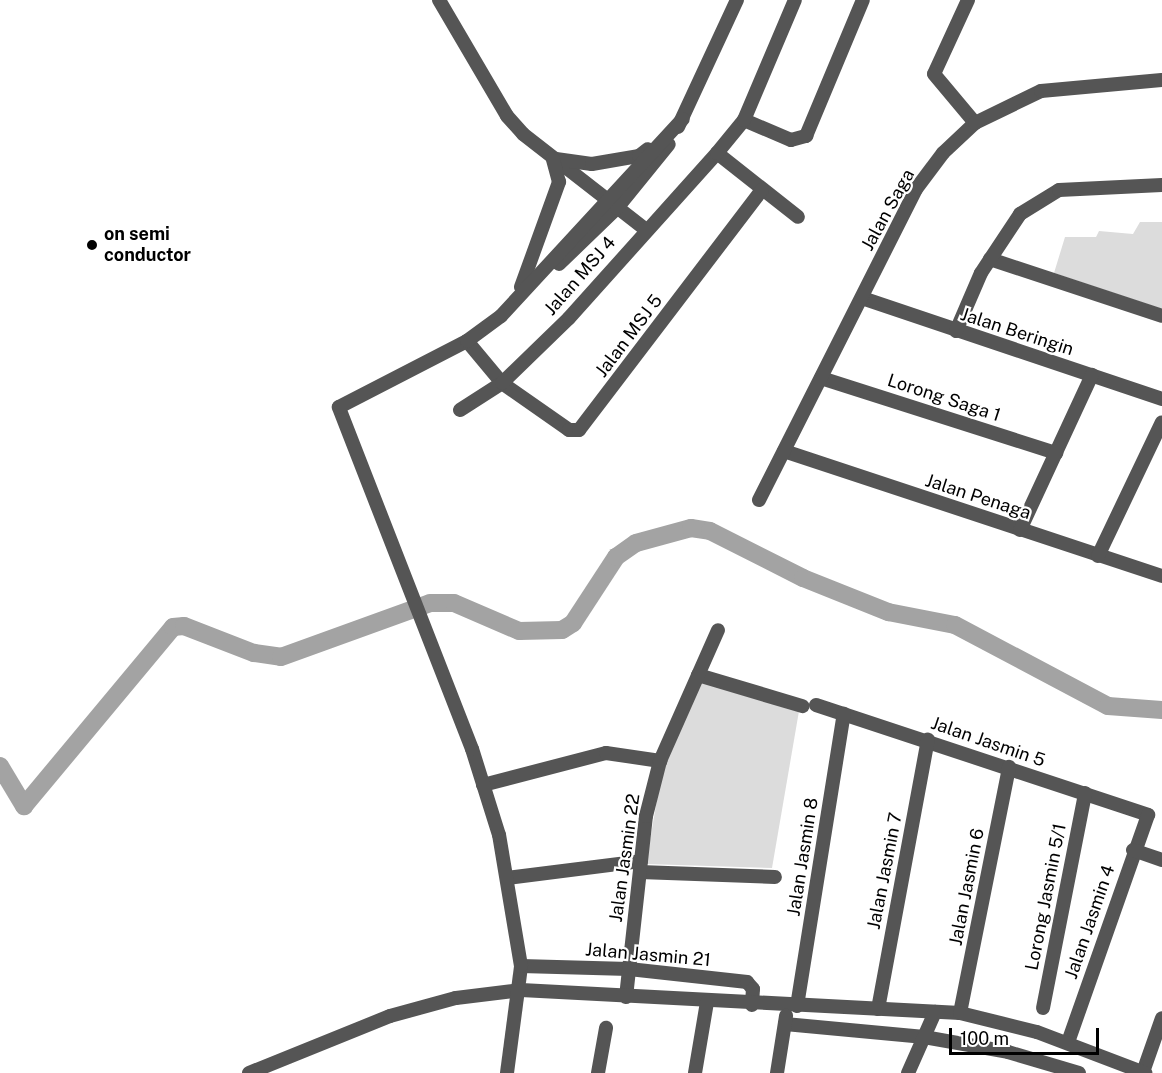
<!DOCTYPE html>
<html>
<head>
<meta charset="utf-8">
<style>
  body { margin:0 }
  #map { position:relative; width:1162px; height:1073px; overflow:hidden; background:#fff; font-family:"Public Sans",sans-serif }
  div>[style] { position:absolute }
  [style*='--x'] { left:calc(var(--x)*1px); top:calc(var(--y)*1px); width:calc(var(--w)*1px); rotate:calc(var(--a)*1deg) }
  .green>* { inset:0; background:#dcdcdc }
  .river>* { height:18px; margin:-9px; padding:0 9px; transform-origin:9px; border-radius:9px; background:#a3a3a3 }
  .minor>* { height:14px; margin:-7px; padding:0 7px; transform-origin:7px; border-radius:7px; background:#555 }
  .dots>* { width:16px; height:16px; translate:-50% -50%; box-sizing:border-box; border:3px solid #fff; border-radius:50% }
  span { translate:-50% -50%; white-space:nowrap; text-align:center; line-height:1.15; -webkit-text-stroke:4.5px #fff; paint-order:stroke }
  .street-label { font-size:18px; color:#000 }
  .poi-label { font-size:18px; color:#000; font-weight:700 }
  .left { translate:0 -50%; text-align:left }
  .scale { position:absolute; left:949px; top:1028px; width:150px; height:27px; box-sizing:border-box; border:3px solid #000; border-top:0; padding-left:8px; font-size:18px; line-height:21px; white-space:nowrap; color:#000; -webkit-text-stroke:4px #fff; paint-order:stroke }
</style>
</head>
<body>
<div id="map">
  <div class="green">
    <div style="clip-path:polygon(1140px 222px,1162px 222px,1162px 309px,1054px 273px,1065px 237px,1096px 237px,1099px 231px,1133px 234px)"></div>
    <div style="clip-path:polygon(700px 680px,799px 711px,772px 868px,646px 864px,663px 764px)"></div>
  </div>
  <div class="river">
    <div style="--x:0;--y:766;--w:47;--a:59"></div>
    <div style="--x:24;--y:806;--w:233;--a:-50.2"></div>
    <div style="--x:173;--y:627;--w:11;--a:-5"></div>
    <div style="--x:184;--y:626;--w:75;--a:21.1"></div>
    <div style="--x:254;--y:653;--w:27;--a:8"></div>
    <div style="--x:281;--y:657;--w:158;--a:-19.9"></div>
    <div style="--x:430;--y:603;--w:24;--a:0"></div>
    <div style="--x:454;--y:603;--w:71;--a:23.3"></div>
    <div style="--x:519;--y:631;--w:43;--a:-1.3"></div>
    <div style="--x:562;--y:630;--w:13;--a:-32"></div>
    <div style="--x:573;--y:623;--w:79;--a:-56.9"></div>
    <div style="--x:616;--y:557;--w:24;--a:-35"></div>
    <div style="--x:636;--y:543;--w:57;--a:-15.3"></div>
    <div style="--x:691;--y:528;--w:19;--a:9"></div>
    <div style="--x:710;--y:531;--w:104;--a:26.8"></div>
    <div style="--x:803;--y:578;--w:92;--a:21.8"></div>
    <div style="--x:888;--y:612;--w:68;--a:11"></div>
    <div style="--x:955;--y:625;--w:173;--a:27.9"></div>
    <div style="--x:1108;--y:706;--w:54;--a:4.2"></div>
  </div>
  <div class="minor">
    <div style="--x:439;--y:0;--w:134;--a:59.6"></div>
    <div style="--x:507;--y:116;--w:24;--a:48"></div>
    <div style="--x:523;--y:134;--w:155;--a:37.9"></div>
    <div style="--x:968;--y:0;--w:81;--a:114.7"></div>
    <div style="--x:934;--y:74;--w:64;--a:50.1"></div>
    <div style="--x:744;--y:120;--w:51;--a:23.1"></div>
    <div style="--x:791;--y:140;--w:16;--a:-15"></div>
    <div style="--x:806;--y:136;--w:147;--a:-67.3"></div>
    <div style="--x:678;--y:127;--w:140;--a:-65.1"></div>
    <div style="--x:717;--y:153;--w:103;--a:38.3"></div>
    <div style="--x:556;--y:159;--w:36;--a:8"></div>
    <div style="--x:592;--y:164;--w:48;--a:-9.7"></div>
    <div style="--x:639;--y:156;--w:11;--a:-38"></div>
    <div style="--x:990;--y:259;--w:181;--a:18.3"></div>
    <div style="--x:559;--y:264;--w:81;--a:-44"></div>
    <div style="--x:617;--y:208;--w:82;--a:-50.9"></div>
    <div style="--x:521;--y:287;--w:112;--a:-70.1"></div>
    <div style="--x:559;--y:182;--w:24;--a:-105"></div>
    <div style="--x:862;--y:298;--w:317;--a:18.6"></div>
    <div style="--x:956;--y:331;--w:63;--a:-66.7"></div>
    <div style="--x:981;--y:273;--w:71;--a:-56.5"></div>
    <div style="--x:1020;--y:214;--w:46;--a:-31.6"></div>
    <div style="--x:1059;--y:190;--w:103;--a:-2.8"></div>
    <div style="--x:467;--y:341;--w:55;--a:50.2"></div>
    <div style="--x:502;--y:383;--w:82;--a:35"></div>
    <div style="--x:569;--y:430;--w:10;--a:0"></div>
    <div style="--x:579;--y:430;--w:302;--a:-52.7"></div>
    <div style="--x:821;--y:378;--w:247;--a:17.7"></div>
    <div style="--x:460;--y:410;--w:50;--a:-32.7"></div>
    <div style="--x:502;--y:383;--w:93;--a:-44.1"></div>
    <div style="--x:569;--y:318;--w:222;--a:-48.1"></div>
    <div style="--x:717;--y:153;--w:43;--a:-50.7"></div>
    <div style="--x:744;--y:120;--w:130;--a:-67"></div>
    <div style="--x:784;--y:451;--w:398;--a:18.3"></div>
    <div style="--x:759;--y:500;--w:348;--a:-63.2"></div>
    <div style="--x:916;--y:189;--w:45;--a:-53.1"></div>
    <div style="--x:943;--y:153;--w:44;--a:-43.2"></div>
    <div style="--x:975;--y:123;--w:73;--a:-25.9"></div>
    <div style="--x:1041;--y:91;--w:121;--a:-5.2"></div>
    <div style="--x:1020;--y:530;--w:171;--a:-65.1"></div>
    <div style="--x:1098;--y:556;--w:148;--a:-64.5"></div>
    <div style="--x:698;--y:675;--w:109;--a:16.6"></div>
    <div style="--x:816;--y:705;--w:350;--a:18.3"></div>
    <div style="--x:1148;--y:815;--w:241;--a:109.4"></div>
    <div style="--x:483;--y:785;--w:127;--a:-14.6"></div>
    <div style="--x:606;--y:753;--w:55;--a:8.4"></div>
    <div style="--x:1133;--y:850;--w:31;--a:19"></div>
    <div style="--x:640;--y:872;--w:135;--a:2.1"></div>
    <div style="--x:507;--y:878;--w:135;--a:-7.2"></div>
    <div style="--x:521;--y:966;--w:108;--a:1.6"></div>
    <div style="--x:629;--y:969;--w:119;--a:6.3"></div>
    <div style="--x:747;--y:982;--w:9;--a:49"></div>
    <div style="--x:753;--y:989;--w:16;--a:94"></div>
    <div style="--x:626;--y:997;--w:182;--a:-83.7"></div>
    <div style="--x:646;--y:816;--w:57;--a:-75.7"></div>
    <div style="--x:660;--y:761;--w:143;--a:-66.1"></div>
    <div style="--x:797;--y:1006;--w:296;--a:-80.9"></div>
    <div style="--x:1043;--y:1008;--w:219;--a:-78.9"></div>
    <div style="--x:878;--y:1009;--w:274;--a:-79.5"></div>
    <div style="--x:960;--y:1013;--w:251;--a:-78.7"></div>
    <div style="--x:785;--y:1024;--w:140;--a:5.3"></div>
    <div style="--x:924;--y:1037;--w:85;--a:10.1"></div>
    <div style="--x:1008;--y:1052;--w:74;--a:16.5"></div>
    <div style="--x:1143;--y:1072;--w:57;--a:-70.6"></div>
    <div style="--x:249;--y:1073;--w:152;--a:-22"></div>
    <div style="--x:390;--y:1016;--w:68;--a:-15.3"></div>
    <div style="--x:456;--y:998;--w:65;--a:-7"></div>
    <div style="--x:521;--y:990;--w:440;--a:3"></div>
    <div style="--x:960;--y:1013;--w:79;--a:13.9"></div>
    <div style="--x:1037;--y:1032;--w:116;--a:20.8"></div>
    <div style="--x:507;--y:1073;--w:108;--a:-82.5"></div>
    <div style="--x:521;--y:966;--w:133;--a:-99.5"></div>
    <div style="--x:499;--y:835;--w:90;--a:-107.4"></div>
    <div style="--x:472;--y:749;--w:367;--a:-111.3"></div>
    <div style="--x:339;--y:407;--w:144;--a:-27.3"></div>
    <div style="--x:467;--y:341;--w:42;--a:-36.3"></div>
    <div style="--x:501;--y:316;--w:268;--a:-47.3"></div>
    <div style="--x:598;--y:1073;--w:46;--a:-79.9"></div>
    <div style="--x:695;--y:1073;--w:72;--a:-80.4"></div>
    <div style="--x:777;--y:1073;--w:58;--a:-81"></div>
    <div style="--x:908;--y:1073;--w:67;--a:-66.1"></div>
  </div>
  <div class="dots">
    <div style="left:92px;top:245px;background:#000"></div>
  </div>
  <div class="street-label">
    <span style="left:888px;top:210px;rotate:-61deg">Jalan Saga</span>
    <span style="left:580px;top:276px;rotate:-49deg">Jalan MSJ 4</span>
    <span style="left:1017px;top:332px;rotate:18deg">Jalan Beringin</span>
    <span style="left:629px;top:336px;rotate:-53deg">Jalan MSJ 5</span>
    <span style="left:944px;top:398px;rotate:18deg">Lorong Saga 1</span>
    <span style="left:978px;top:497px;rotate:18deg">Jalan Penaga</span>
    <span style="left:988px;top:742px;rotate:19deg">Jalan Jasmin 5</span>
    <span style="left:803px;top:857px;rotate:-81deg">Jalan Jasmin 8</span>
    <span style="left:625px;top:858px;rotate:-82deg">Jalan Jasmin 22</span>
    <span style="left:885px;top:871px;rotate:-79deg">Jalan Jasmin 7</span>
    <span style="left:967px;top:887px;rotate:-79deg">Jalan Jasmin 6</span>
    <span style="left:1046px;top:897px;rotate:-79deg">Lorong Jasmin 5/1</span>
    <span style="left:1090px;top:922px;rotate:-71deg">Jalan Jasmin 4</span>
    <span style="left:648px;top:955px;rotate:5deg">Jalan Jasmin 21</span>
  </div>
  <div class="poi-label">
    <span class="left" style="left:104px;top:245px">on semi<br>conductor</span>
  </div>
  <div class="scale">100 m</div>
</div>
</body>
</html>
